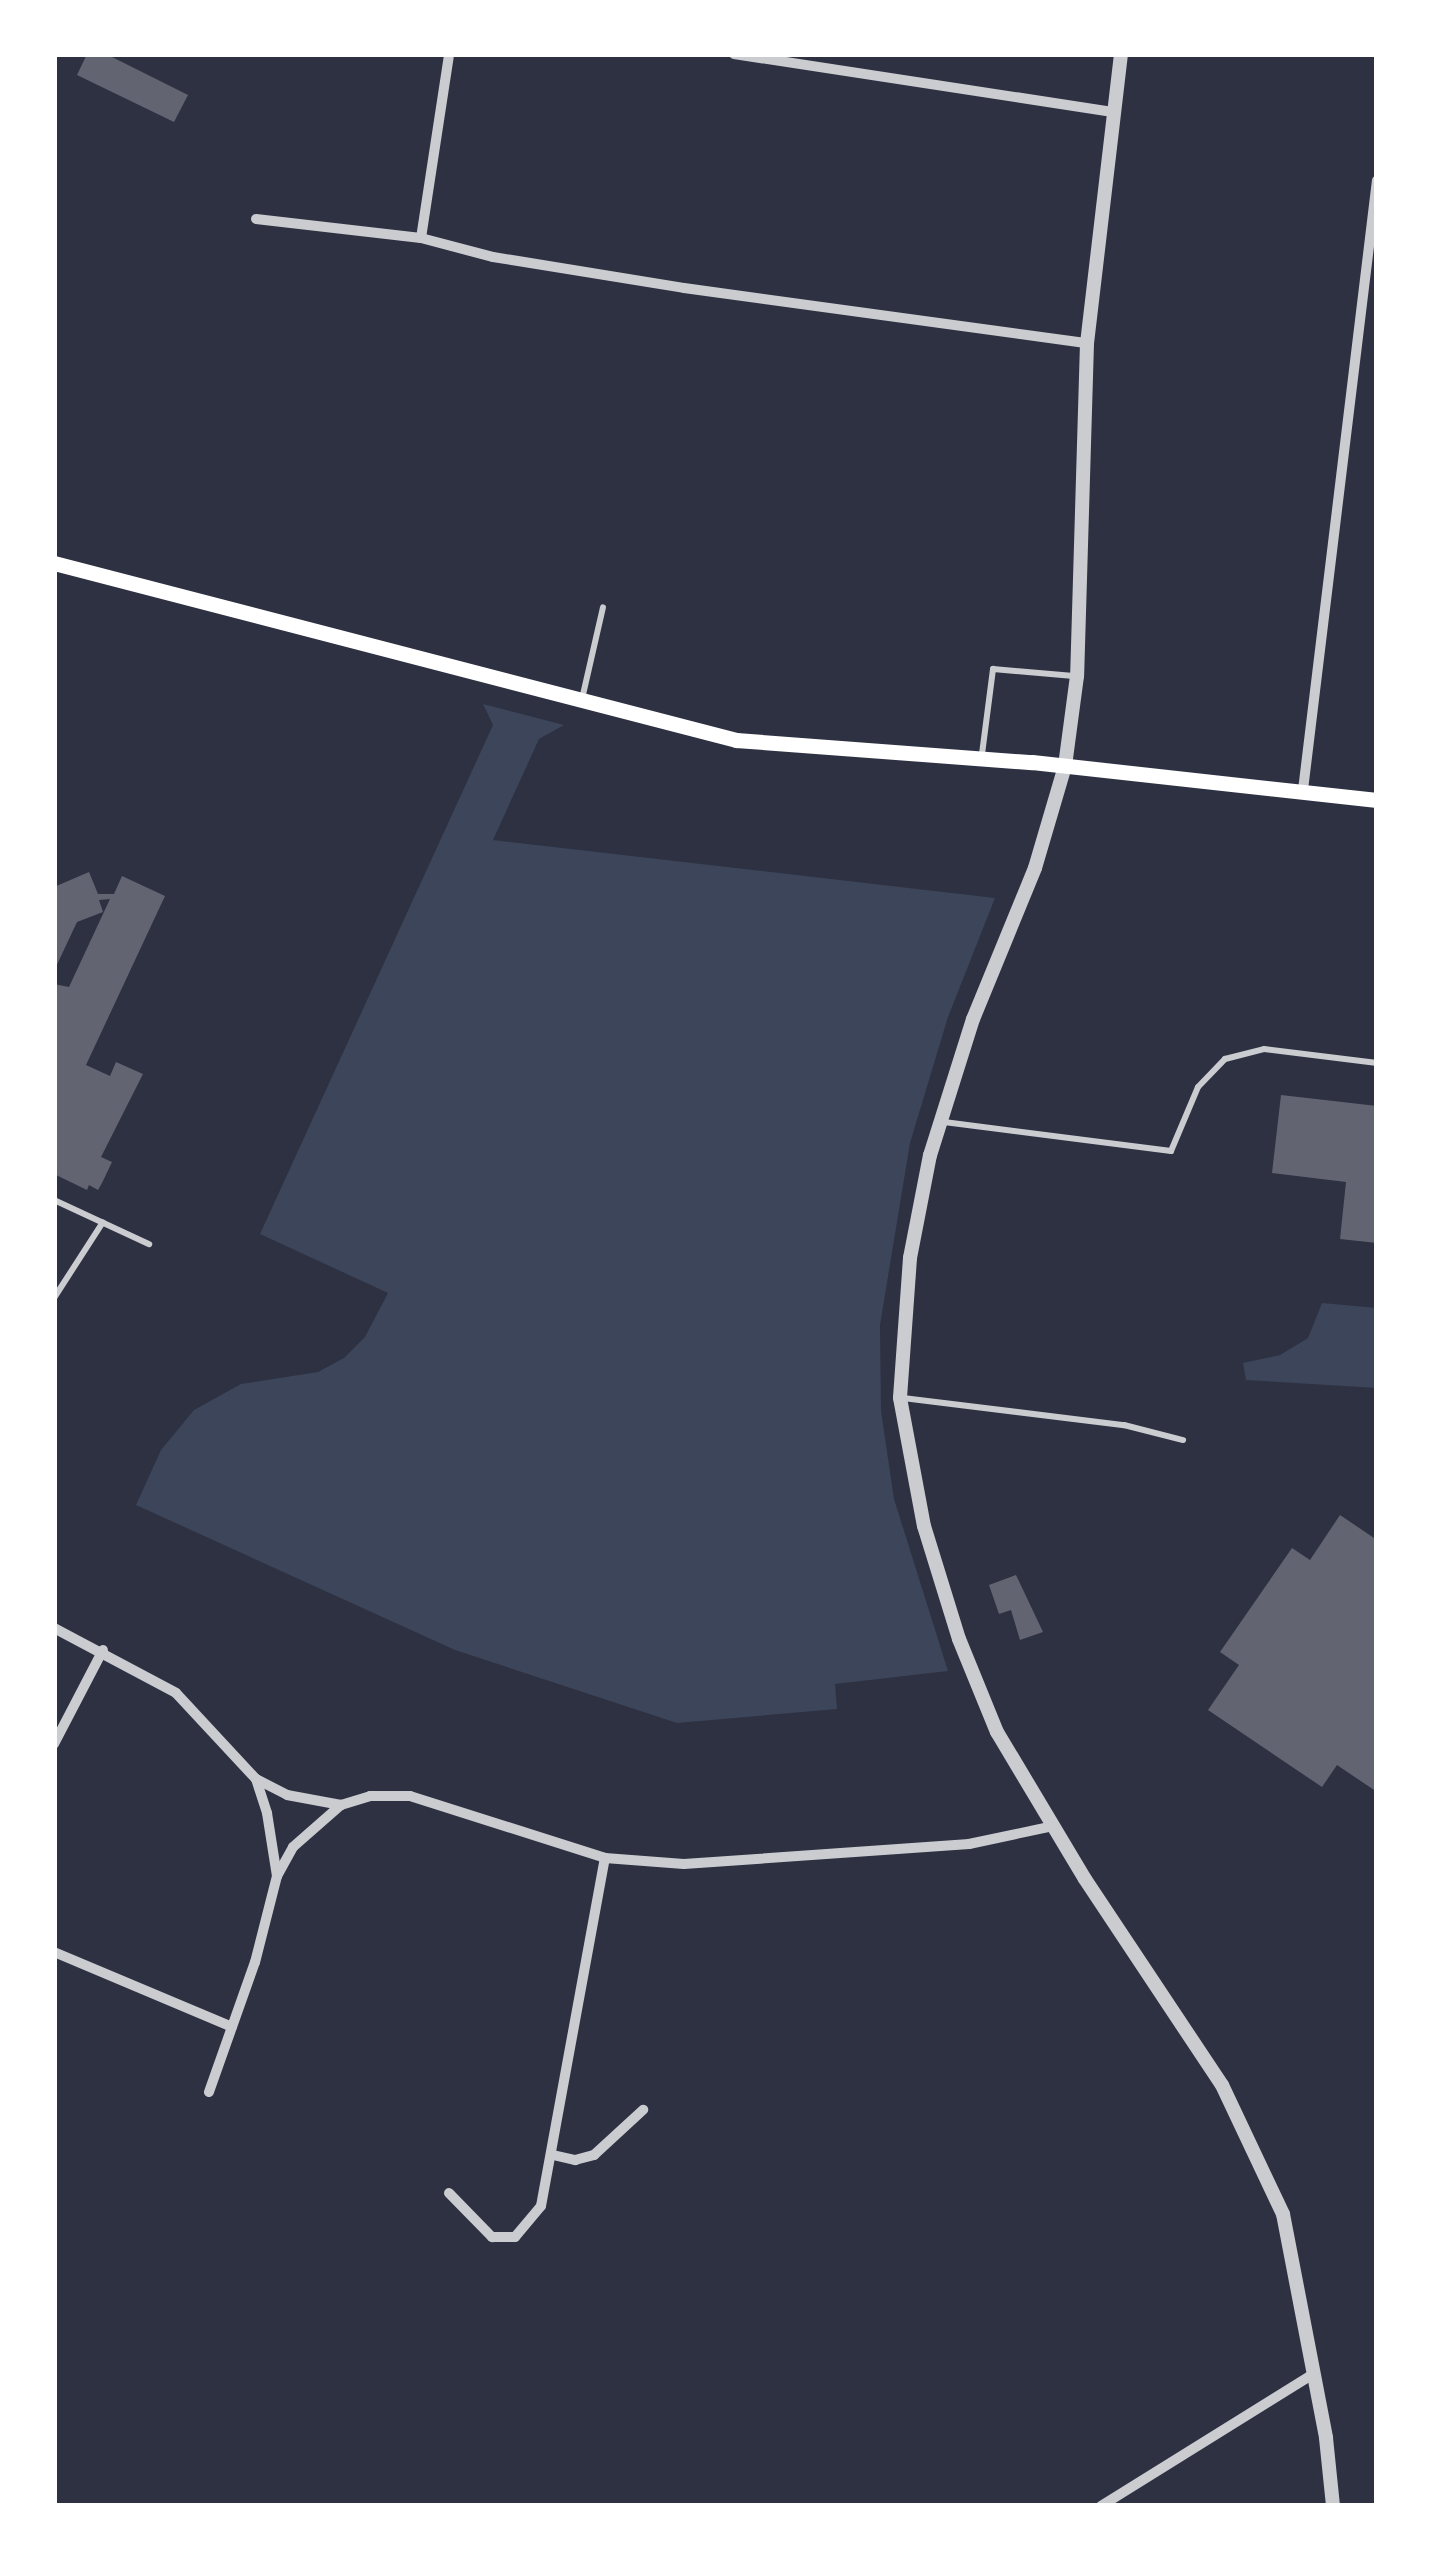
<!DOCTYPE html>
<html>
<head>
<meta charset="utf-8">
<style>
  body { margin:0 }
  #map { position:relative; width:1431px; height:2560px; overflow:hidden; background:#2d3142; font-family:Helvetica,sans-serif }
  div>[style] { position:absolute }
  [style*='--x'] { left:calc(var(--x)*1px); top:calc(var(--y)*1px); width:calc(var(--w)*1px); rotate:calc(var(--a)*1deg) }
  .green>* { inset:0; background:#3c4559 }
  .building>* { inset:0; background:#626471 }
  .service>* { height:6px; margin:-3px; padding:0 3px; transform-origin:3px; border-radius:3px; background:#caccd0 }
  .minor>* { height:10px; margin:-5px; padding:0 5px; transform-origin:5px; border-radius:5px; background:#caccd0 }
  .tertiary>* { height:14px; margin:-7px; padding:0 7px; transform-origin:7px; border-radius:7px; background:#caccd0 }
  .secondary>* { height:15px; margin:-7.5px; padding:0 7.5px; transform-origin:7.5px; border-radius:7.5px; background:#fff }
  span { translate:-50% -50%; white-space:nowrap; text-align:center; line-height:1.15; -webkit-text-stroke:10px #fff; paint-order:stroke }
  .frame { position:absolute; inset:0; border:57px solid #fff; pointer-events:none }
</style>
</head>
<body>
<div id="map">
  <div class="green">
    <div style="clip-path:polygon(483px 704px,564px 725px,539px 739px,493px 840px,995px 898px,948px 1017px,910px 1143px,880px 1325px,881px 1411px,894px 1499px,948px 1671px,835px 1684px,837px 1709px,677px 1723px,455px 1650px,136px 1505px,161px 1450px,194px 1410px,241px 1384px,318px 1372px,344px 1358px,365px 1337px,388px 1293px,260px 1234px,493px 725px)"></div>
    <div style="clip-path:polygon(1322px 1303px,1377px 1308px,1377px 1388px,1246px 1380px,1243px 1363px,1280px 1355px,1308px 1338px)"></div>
  </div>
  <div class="building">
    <div style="clip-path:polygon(87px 54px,106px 54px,188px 95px,174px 122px,77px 75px)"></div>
    <div style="clip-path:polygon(89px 872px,98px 894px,114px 894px,122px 876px,165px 896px,86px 1065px,110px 1076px,116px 1062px,143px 1074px,101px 1157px,112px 1162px,102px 1183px,98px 1190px,89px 1185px,87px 1190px,54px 1174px,54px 984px,69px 987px,110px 899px,99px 900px,103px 912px,77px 922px,54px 971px,54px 887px)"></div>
    <div style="clip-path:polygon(1281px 1095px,1377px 1106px,1377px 1243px,1340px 1239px,1346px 1182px,1272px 1173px)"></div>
    <div style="clip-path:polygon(1340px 1515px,1377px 1540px,1377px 1792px,1337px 1765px,1322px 1787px,1208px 1710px,1239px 1665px,1220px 1652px,1292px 1548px,1310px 1560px)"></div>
    <div style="clip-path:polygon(1016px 1575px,1043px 1632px,1020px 1640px,1011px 1610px,999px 1614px,989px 1585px)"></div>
  </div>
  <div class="service">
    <div style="--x:582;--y:699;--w:94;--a:-77.1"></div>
    <div style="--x:982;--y:754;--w:86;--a:-82.6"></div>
    <div style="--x:993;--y:669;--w:81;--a:4.9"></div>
    <div style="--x:944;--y:1122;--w:229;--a:7.3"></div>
    <div style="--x:1171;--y:1151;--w:69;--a:-67.1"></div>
    <div style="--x:1198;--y:1087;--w:39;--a:-46"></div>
    <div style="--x:1225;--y:1059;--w:40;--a:-14.4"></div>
    <div style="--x:1264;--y:1049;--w:114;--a:7.1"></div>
    <div style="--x:54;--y:1200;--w:105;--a:24.9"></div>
    <div style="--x:54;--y:1298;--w:90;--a:-57.2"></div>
    <div style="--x:903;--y:1398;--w:223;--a:7"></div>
    <div style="--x:1124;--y:1425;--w:61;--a:14.3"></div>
  </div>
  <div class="minor">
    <div style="--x:734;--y:54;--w:383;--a:8.7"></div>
    <div style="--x:256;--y:219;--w:166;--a:6.6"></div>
    <div style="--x:421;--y:238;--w:74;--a:14.8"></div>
    <div style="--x:493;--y:257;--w:193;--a:9.2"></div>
    <div style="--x:684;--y:288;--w:407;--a:7.8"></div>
    <div style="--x:421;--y:238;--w:186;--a:-81.3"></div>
    <div style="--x:1303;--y:790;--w:614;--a:-83.08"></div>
    <div style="--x:54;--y:1628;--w:138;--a:28"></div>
    <div style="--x:176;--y:1693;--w:117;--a:47.1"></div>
    <div style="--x:256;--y:1779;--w:36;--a:72"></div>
    <div style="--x:267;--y:1813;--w:64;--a:81"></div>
    <div style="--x:277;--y:1876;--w:89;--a:104.3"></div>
    <div style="--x:255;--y:1962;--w:138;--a:109.5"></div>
    <div style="--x:54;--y:1744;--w:106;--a:-62.5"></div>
    <div style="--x:256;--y:1779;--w:35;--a:27"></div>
    <div style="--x:287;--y:1795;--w:55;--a:10.5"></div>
    <div style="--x:341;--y:1805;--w:30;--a:-17"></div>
    <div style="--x:370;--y:1796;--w:40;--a:0"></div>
    <div style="--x:410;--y:1796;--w:205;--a:17.6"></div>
    <div style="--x:605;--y:1858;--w:79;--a:4.3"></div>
    <div style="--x:684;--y:1864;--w:286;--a:-4"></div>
    <div style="--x:969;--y:1844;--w:87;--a:-12"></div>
    <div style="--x:277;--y:1876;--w:33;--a:-61"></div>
    <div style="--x:293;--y:1847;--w:64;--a:-41.2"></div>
    <div style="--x:54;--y:1952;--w:193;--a:22.8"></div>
    <div style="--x:553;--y:2155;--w:23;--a:13"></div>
    <div style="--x:575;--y:2160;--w:20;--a:-15"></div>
    <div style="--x:594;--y:2155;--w:67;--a:-42.6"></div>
    <div style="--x:449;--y:2193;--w:62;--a:45.7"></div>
    <div style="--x:492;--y:2237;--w:23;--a:0"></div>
    <div style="--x:515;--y:2237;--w:40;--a:-50"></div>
    <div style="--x:541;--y:2206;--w:354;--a:-79.6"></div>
    <div style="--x:1101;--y:2506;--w:250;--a:-31.9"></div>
  </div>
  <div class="tertiary">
    <div style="--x:1121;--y:54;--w:291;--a:96.7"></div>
    <div style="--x:1087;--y:343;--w:333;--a:91.7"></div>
    <div style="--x:1077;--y:676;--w:91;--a:97.6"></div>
    <div style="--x:1065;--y:766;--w:106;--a:106.4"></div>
    <div style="--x:1035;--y:868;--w:163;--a:112.3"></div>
    <div style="--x:973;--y:1019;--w:143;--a:107.5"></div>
    <div style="--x:930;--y:1155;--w:105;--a:101"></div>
    <div style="--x:910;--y:1258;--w:140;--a:94.1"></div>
    <div style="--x:900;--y:1398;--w:130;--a:79.4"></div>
    <div style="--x:924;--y:1526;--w:118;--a:72.8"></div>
    <div style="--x:959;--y:1639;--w:100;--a:67.8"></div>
    <div style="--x:997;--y:1732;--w:171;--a:59.1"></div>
    <div style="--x:1085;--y:1879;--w:247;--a:56.4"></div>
    <div style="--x:1222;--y:2085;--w:143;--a:64.7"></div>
    <div style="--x:1283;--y:2214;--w:228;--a:79.1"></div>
    <div style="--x:1326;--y:2438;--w:68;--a:84.1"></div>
  </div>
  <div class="secondary">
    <div style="--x:54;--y:563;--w:705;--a:14.55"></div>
    <div style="--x:736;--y:740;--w:297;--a:4.3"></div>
    <div style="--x:1032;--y:762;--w:347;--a:6.3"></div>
  </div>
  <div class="frame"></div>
</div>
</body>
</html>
